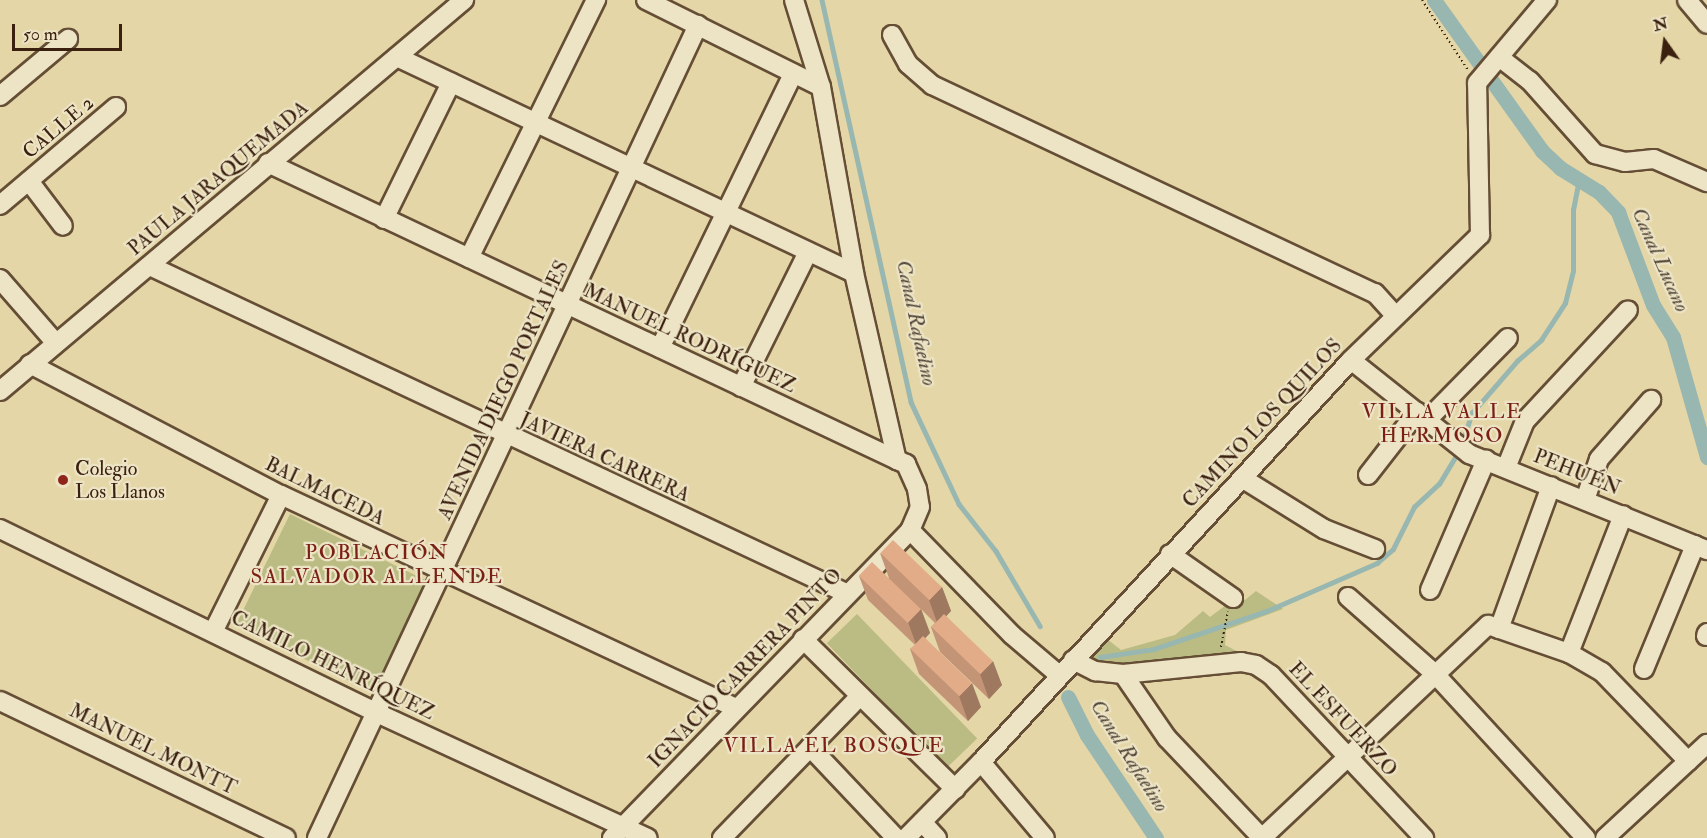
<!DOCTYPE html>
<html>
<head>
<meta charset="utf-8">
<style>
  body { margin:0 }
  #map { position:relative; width:1707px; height:838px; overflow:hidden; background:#e4d6a7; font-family:"IM FELL Double Pica",serif }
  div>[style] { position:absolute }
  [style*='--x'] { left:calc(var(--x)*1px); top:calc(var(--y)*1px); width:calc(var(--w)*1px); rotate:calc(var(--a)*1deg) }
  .green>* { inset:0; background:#babc83; transform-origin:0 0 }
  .stream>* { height:4.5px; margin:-2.25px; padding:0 2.25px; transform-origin:2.25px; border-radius:2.25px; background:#98b7b1 }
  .canal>* { height:15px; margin:-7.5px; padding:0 7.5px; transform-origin:7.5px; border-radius:7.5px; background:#98b7b1 }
  .path>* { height:2px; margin-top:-1px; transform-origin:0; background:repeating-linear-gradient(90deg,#3b200f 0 1.5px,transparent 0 4.5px) }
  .roads { filter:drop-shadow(2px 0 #654e35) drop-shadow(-2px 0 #654e35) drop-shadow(0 2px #654e35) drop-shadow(0 -2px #654e35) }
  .minor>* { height:18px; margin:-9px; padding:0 9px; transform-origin:9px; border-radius:9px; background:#ede4c6 }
  .wall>* { inset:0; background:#c39476 }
  .shaded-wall>* { inset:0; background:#9f7860 }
  .building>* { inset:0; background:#e3ac89; transform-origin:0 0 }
  .dots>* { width:16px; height:16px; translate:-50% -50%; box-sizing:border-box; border:3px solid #ede4c6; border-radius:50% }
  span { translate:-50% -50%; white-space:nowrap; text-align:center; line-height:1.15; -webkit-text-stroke:4.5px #ede4c6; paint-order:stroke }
  .street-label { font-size:20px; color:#3b200f }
  .poi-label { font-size:20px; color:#3b200f }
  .left { translate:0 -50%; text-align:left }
  .water-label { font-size:21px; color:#524638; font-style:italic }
  .neighbourhood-label { font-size:21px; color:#7a1f14; letter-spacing:1.5px }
  .north { position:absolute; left:1635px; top:12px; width:60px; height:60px; -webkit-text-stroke:4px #ede4c6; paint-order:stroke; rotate:346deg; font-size:16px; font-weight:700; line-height:24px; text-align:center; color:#3b200f }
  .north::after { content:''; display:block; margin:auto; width:21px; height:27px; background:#3b200f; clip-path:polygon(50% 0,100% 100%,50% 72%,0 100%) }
  .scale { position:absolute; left:12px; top:24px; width:110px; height:27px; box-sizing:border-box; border:3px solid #3b200f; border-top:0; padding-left:8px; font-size:18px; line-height:21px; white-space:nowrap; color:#3b200f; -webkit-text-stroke:4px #ede4c6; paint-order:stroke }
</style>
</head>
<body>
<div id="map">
  <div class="green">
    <div style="left:290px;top:514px;width:155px;height:124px;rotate:26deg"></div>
    <div style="clip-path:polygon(1256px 591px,1283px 609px,1226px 630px,1225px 645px,1246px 656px,1115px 666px,1085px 658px,1107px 639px,1121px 650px,1175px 635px,1203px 611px,1210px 617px,1238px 596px,1245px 600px)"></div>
    <div style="left:857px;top:614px;width:173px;height:42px;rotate:46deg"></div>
  </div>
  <div class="stream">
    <div style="--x:822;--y:0;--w:412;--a:77.5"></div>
    <div style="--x:911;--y:402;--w:113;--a:64.8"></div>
    <div style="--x:959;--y:504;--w:60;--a:51.8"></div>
    <div style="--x:996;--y:551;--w:87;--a:59.6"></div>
    <div style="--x:1462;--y:443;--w:32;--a:-72"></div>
    <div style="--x:1472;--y:413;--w:69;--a:-49.1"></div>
    <div style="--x:1517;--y:361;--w:32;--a:-41"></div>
    <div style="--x:1541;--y:340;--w:44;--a:-57"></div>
    <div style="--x:1565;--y:303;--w:33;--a:-76"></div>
    <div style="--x:1573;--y:271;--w:61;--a:-90"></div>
    <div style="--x:1573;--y:210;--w:33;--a:-79"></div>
    <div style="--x:1100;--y:657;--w:55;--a:-8.4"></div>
    <div style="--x:1154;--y:649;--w:121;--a:-18.7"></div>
    <div style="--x:1269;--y:610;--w:118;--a:-23.5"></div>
    <div style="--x:1377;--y:563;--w:21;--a:-41"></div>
    <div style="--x:1393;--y:549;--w:47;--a:-63.4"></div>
    <div style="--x:1414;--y:507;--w:34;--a:-43"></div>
    <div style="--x:1439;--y:484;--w:39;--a:-59"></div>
  </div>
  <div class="canal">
    <div style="--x:1434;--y:0;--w:186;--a:54.4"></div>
    <div style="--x:1542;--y:151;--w:25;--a:43"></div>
    <div style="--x:1560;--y:168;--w:46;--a:31.6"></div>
    <div style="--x:1599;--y:192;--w:28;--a:46"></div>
    <div style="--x:1618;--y:212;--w:99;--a:69.4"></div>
    <div style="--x:1653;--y:305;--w:38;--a:58"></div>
    <div style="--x:1673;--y:337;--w:125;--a:74.2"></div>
    <div style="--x:1068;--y:697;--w:42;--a:63.4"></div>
    <div style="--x:1087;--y:735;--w:124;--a:56.2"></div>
  </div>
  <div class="path">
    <div style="--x:1422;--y:0;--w:84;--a:56.7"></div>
    <div style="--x:1221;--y:647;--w:36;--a:-79"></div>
  </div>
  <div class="roads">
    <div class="minor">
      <div style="--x:646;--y:0;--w:195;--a:26.4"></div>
      <div style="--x:794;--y:0;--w:91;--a:72.8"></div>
      <div style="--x:821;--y:87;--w:189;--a:79.9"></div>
      <div style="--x:854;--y:273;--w:192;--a:77.1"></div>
      <div style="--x:897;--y:460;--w:10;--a:24"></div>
      <div style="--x:906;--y:464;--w:27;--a:66"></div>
      <div style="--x:917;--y:489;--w:18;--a:81"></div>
      <div style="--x:920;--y:507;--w:25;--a:113"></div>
      <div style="--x:910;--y:530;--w:146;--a:45.8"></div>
      <div style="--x:1012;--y:635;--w:62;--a:40.4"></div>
      <div style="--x:1687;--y:0;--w:31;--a:50"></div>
      <div style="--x:892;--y:35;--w:33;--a:61"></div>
      <div style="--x:908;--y:64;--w:32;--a:41"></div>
      <div style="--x:932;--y:85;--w:489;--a:25.2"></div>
      <div style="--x:1375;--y:293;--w:31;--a:48"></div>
      <div style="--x:397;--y:57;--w:505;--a:25.3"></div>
      <div style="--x:1499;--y:57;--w:39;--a:38"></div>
      <div style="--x:1530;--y:81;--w:98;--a:48.3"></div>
      <div style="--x:1595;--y:154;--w:31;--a:15"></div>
      <div style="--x:1625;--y:162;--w:29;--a:-6"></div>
      <div style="--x:1654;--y:159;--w:58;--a:23.5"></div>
      <div style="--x:0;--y:96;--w:89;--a:-40"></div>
      <div style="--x:268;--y:163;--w:696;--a:25.28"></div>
      <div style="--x:29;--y:181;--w:56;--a:52.9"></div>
      <div style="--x:0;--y:205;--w:152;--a:-40.2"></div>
      <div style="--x:384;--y:219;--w:152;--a:-63.8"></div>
      <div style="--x:469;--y:258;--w:288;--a:-63.8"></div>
      <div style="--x:150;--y:266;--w:771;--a:25.17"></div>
      <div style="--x:0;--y:279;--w:84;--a:48.9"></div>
      <div style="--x:660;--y:348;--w:305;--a:-64.1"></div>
      <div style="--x:1351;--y:360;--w:151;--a:38.5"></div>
      <div style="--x:1469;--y:454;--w:257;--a:22"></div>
      <div style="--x:30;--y:364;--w:283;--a:27.6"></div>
      <div style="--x:281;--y:495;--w:502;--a:25.09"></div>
      <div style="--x:741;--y:387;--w:151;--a:-63.6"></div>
      <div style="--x:0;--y:391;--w:607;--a:-40.12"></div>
      <div style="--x:1427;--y:420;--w:115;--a:-45.4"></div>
      <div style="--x:1506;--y:468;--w:51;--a:-68"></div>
      <div style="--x:1525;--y:421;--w:151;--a:-47.1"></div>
      <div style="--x:1368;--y:475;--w:80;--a:-52.1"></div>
      <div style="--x:1242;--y:478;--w:97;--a:31.9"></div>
      <div style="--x:1324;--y:529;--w:55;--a:21.4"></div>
      <div style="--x:1585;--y:500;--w:43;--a:-71.1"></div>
      <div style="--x:1599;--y:459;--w:79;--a:-48.6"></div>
      <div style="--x:0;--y:529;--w:420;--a:26"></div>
      <div style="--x:377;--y:713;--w:298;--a:24.8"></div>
      <div style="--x:1170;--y:554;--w:77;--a:34.9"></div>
      <div style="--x:1430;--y:590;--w:142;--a:-66.7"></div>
      <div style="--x:1348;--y:597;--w:116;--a:41.5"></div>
      <div style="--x:1435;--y:674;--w:223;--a:47.4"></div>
      <div style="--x:1499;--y:629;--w:152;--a:-70"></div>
      <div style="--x:213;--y:632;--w:153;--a:-63.6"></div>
      <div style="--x:1706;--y:636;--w:3;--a:-72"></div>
      <div style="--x:803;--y:639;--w:214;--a:44.6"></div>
      <div style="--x:1569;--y:653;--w:148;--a:-68.6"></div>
      <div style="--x:1073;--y:660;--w:25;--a:27"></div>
      <div style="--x:1095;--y:671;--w:28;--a:6"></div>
      <div style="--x:1123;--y:674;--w:119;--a:-5.8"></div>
      <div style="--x:1241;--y:662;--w:15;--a:11"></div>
      <div style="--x:1256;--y:665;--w:18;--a:34"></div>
      <div style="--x:1271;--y:675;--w:224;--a:46.8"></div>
      <div style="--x:1644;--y:669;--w:134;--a:-67.6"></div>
      <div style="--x:1123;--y:674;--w:78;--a:55.5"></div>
      <div style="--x:1167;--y:738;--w:138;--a:46.5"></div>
      <div style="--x:0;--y:701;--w:317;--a:25.6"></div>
      <div style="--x:810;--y:747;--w:125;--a:46.6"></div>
      <div style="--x:981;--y:762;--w:99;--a:49.9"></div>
      <div style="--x:922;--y:822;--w:22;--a:47"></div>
      <div style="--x:317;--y:838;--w:898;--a:-64.89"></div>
      <div style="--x:612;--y:838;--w:429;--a:-45.9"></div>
      <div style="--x:722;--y:838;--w:198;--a:-45.8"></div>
      <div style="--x:906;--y:838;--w:107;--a:-45.4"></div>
      <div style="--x:981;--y:762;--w:546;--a:-47.37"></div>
      <div style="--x:1351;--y:360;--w:180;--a:-44.1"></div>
      <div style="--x:1480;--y:235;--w:152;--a:-91.1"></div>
      <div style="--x:1477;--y:83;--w:109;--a:-49.9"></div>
      <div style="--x:1262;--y:838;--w:311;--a:-43.3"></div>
      <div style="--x:1488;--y:625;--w:86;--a:19.1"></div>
      <div style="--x:1569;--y:653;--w:38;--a:30"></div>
      <div style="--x:1602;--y:672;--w:124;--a:46"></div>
      <div style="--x:1605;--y:838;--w:139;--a:-42.7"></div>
    </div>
  </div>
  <div class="wall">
    <div style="clip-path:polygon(880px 553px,942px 587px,951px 611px,946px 616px,1002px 685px,989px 699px,940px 652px,931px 627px,935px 623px,921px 609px,930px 633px,925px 638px,981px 707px,968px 721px,919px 674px,910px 649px,915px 645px,868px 600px,859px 576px,889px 578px)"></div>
  </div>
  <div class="shaded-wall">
    <div style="clip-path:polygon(942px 587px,951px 611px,938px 625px,929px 600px)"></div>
    <div style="clip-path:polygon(921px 609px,930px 633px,917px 647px,908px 622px)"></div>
    <div style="clip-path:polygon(993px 661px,1002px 685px,989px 699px,980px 674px)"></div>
    <div style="clip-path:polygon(972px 683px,981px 707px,968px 721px,959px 696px)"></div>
  </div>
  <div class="building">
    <div style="left:893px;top:540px;width:68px;height:18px;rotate:44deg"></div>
    <div style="left:872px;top:562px;width:68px;height:19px;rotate:44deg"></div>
    <div style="left:944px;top:614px;width:68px;height:18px;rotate:44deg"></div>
    <div style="left:923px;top:636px;width:68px;height:18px;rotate:44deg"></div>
  </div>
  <div class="dots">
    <div style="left:63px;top:480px;background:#8f2418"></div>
  </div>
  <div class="street-label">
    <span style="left:58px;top:127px;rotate:-40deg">CALLE 2</span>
    <span style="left:218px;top:178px;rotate:-40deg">PAULA JARAQUEMADA</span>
    <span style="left:690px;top:338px;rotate:25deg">MANUEL RODRÍGUEZ</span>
    <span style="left:503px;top:390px;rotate:-65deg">AVENIDA DIEGO PORTALES</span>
    <span style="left:1262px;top:423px;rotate:-47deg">CAMINO LOS QUILOS</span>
    <span style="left:605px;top:457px;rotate:25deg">JAVIERA CARRERA</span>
    <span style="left:1577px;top:472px;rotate:22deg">PEHUÉN</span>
    <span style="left:325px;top:491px;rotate:26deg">BALMACEDA</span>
    <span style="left:333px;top:665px;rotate:26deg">CAMILO HENRÍQUEZ</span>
    <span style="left:745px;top:668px;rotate:-46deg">IGNACIO CARRERA PINTO</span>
    <span style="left:1343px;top:719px;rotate:47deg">EL ESFUERZO</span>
    <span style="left:153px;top:749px;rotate:26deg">MANUEL MONTT</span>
  </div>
  <div class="poi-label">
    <span class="left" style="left:75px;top:480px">Colegio<br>Los Llanos</span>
  </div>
  <div class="water-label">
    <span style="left:1660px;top:260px;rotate:66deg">Canal Lucano</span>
    <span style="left:916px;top:323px;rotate:78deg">Canal Rafaelino</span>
    <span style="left:1129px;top:756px;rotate:58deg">Canal Rafaelino</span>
  </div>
  <div class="neighbourhood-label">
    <span style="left:1442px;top:424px">VILLA VALLE<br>HERMOSO</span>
    <span style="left:377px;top:565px">POBLACIÓN<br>SALVADOR ALLENDE</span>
    <span style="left:834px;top:746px">VILLA EL BOSQUE</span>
  </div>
  <div class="north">N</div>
  <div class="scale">50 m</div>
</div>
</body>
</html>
